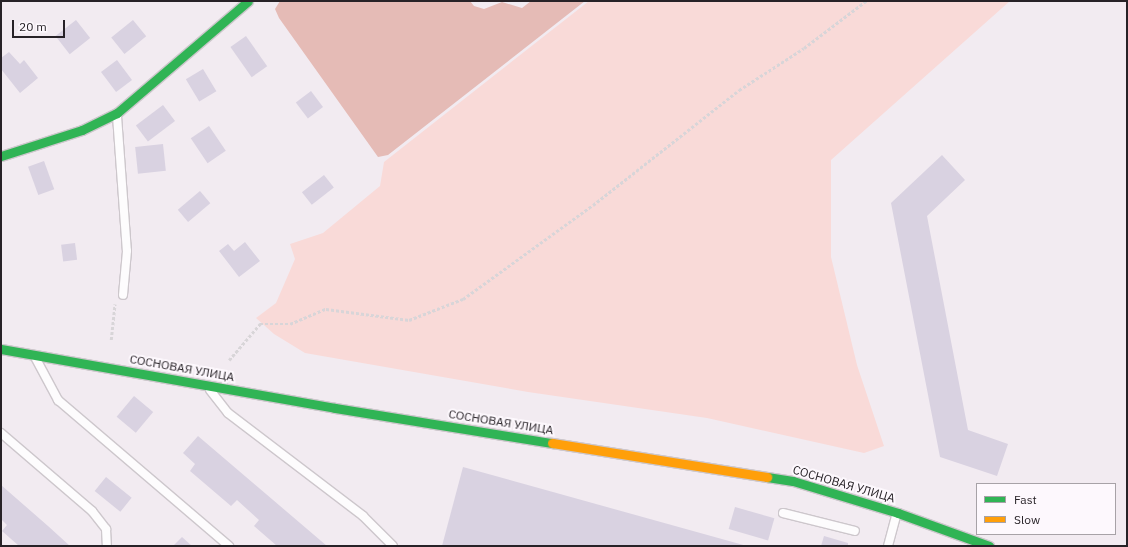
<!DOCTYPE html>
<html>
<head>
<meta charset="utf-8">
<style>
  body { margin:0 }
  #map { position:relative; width:1128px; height:547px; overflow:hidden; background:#f2ebf1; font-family:"IBM Plex Sans",sans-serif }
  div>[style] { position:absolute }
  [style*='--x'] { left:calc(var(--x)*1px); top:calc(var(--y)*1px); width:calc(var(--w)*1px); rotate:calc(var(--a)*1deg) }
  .green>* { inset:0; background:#f9dad8 }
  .forest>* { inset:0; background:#e5bbb6 }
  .building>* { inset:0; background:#d9d2e1; transform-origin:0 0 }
  .path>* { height:2.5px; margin-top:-1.25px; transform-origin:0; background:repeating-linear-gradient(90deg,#d8d5d8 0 3px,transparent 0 5px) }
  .roads { filter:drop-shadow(1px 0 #cdc7cc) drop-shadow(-1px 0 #cdc7cc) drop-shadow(0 1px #cdc7cc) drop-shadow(0 -1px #cdc7cc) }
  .lane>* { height:8px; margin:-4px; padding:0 4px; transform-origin:4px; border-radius:4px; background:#fdfcfd }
  .fast>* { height:9px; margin:-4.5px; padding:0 4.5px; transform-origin:4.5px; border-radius:4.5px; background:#30b455 }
  .slow>* { height:9px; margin:-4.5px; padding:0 4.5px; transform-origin:4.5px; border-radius:4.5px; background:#ff9f0a }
  span { translate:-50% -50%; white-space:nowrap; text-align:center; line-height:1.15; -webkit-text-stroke:4px #fdf8fd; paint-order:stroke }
  .street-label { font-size:12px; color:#272227 }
  .frame { position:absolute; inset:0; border:2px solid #272227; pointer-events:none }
  .legend { position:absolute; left:976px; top:483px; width:140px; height:52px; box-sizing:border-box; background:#fdf8fd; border:1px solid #a7a2a7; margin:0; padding:5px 7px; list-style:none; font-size:12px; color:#272227 }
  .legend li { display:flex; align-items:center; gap:8px; height:20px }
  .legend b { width:20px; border:1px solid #a7a2a7 }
  .scale { position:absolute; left:12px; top:20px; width:53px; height:18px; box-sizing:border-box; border:2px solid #272227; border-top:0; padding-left:5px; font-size:12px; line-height:14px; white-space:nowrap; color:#272227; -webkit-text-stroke:3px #fdf8fd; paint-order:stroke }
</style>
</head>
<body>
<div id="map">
  <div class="green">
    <div style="clip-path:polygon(589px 1px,1010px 1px,831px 160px,831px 257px,857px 365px,884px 446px,864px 453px,707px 418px,528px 392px,305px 353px,274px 334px,256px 318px,276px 303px,295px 259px,290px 244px,323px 233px,380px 186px,384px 162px)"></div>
  </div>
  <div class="forest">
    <div style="clip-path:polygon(280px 1px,470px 1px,474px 6px,484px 9px,502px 2px,522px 8px,531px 1px,585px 1px,388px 155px,378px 157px,279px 18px,275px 9px)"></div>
  </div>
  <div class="building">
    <div style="left:76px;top:20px;width:23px;height:26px;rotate:52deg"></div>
    <div style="left:133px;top:20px;width:21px;height:28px;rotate:51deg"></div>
    <div style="left:246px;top:36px;width:37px;height:19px;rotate:55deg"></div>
    <div style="clip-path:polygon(9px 52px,20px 64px,24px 60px,38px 78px,20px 93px,1px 69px,1px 58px)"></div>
    <div style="left:117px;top:60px;width:25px;height:20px;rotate:53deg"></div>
    <div style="left:203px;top:69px;width:26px;height:20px;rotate:59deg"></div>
    <div style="left:311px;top:91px;width:20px;height:19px;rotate:53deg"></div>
    <div style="left:163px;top:105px;width:20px;height:34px;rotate:53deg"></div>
    <div style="left:209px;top:126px;width:30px;height:22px;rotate:56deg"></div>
    <div style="left:163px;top:144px;width:27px;height:28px;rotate:84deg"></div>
    <div style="clip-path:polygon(942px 155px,965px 180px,927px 216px,968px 430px,1008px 444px,997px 476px,940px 457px,891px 203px)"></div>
    <div style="left:44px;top:161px;width:30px;height:17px;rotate:70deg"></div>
    <div style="left:324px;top:175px;width:16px;height:28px;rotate:52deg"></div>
    <div style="left:200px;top:191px;width:16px;height:29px;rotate:50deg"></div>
    <div style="clip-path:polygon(245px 242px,260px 261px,239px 277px,219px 251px,228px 244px,234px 251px)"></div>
    <div style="left:75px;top:243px;width:17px;height:14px;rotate:83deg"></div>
    <div style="left:134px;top:396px;width:25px;height:27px;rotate:40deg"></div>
    <div style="clip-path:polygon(198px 436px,327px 546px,277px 546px,254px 526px,259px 520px,237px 500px,231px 506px,190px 471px,195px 464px,183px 453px)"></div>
    <div style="clip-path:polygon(463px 467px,747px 546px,442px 546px)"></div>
    <div style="left:106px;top:477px;width:33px;height:18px;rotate:39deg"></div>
    <div style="clip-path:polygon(1px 485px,48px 526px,70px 546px,19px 546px,2px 531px,7px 525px,1px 519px)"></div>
    <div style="left:735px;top:507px;width:41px;height:23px;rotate:16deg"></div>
    <div style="clip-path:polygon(824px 536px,848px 543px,848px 546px,821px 546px)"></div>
    <div style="clip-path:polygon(182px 537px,192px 546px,173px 546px)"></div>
  </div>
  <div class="path">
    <div style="--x:111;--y:340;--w:36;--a:-84"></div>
    <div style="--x:229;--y:360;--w:48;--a:-49.3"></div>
    <div style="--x:260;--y:324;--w:30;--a:0"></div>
    <div style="--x:290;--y:324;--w:39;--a:-23"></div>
    <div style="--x:326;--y:309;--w:84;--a:7.5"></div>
    <div style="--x:409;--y:320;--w:58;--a:-21.3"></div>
    <div style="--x:463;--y:299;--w:160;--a:-35.9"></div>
    <div style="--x:593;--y:205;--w:186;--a:-38.2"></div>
    <div style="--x:739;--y:90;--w:77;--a:-32.9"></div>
    <div style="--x:804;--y:48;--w:78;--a:-37.2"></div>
  </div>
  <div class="roads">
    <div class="lane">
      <div style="--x:117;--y:116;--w:135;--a:85.8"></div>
      <div style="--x:127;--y:251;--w:44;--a:95.2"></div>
      <div style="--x:36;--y:359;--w:47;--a:61.8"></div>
      <div style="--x:58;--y:400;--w:225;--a:40.5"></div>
      <div style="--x:210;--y:390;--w:29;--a:52"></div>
      <div style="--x:228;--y:413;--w:170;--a:37.3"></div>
      <div style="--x:363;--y:516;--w:42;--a:45"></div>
      <div style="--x:1;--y:433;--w:120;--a:40.6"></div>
      <div style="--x:92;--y:511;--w:23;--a:52"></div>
      <div style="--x:106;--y:529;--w:17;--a:87"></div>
      <div style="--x:783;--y:513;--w:74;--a:14"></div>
      <div style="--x:888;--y:546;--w:34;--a:-75"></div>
    </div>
    <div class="fast">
      <div style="--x:1;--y:156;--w:85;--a:-17.8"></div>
      <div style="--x:82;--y:130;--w:39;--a:-26"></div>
      <div style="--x:117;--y:113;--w:172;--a:-40.5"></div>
      <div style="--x:1;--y:349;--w:339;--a:10"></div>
      <div style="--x:335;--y:408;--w:220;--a:9.2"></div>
      <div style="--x:767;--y:477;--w:26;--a:9"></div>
      <div style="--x:793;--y:481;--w:110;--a:16.9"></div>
      <div style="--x:898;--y:513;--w:97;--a:19.9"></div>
    </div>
    <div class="slow">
      <div style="--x:552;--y:443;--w:218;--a:9"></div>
    </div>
  </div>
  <div class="street-label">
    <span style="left:182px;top:368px;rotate:10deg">СОСНОВАЯ УЛИЦА</span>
    <span style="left:501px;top:422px;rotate:9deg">СОСНОВАЯ УЛИЦА</span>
    <span style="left:844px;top:484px;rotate:16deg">СОСНОВАЯ УЛИЦА</span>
  </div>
  <div class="frame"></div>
  <ul class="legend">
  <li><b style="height:5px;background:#30b455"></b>Fast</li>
  <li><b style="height:5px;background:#ff9f0a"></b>Slow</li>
  </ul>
  <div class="scale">20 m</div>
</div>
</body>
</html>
